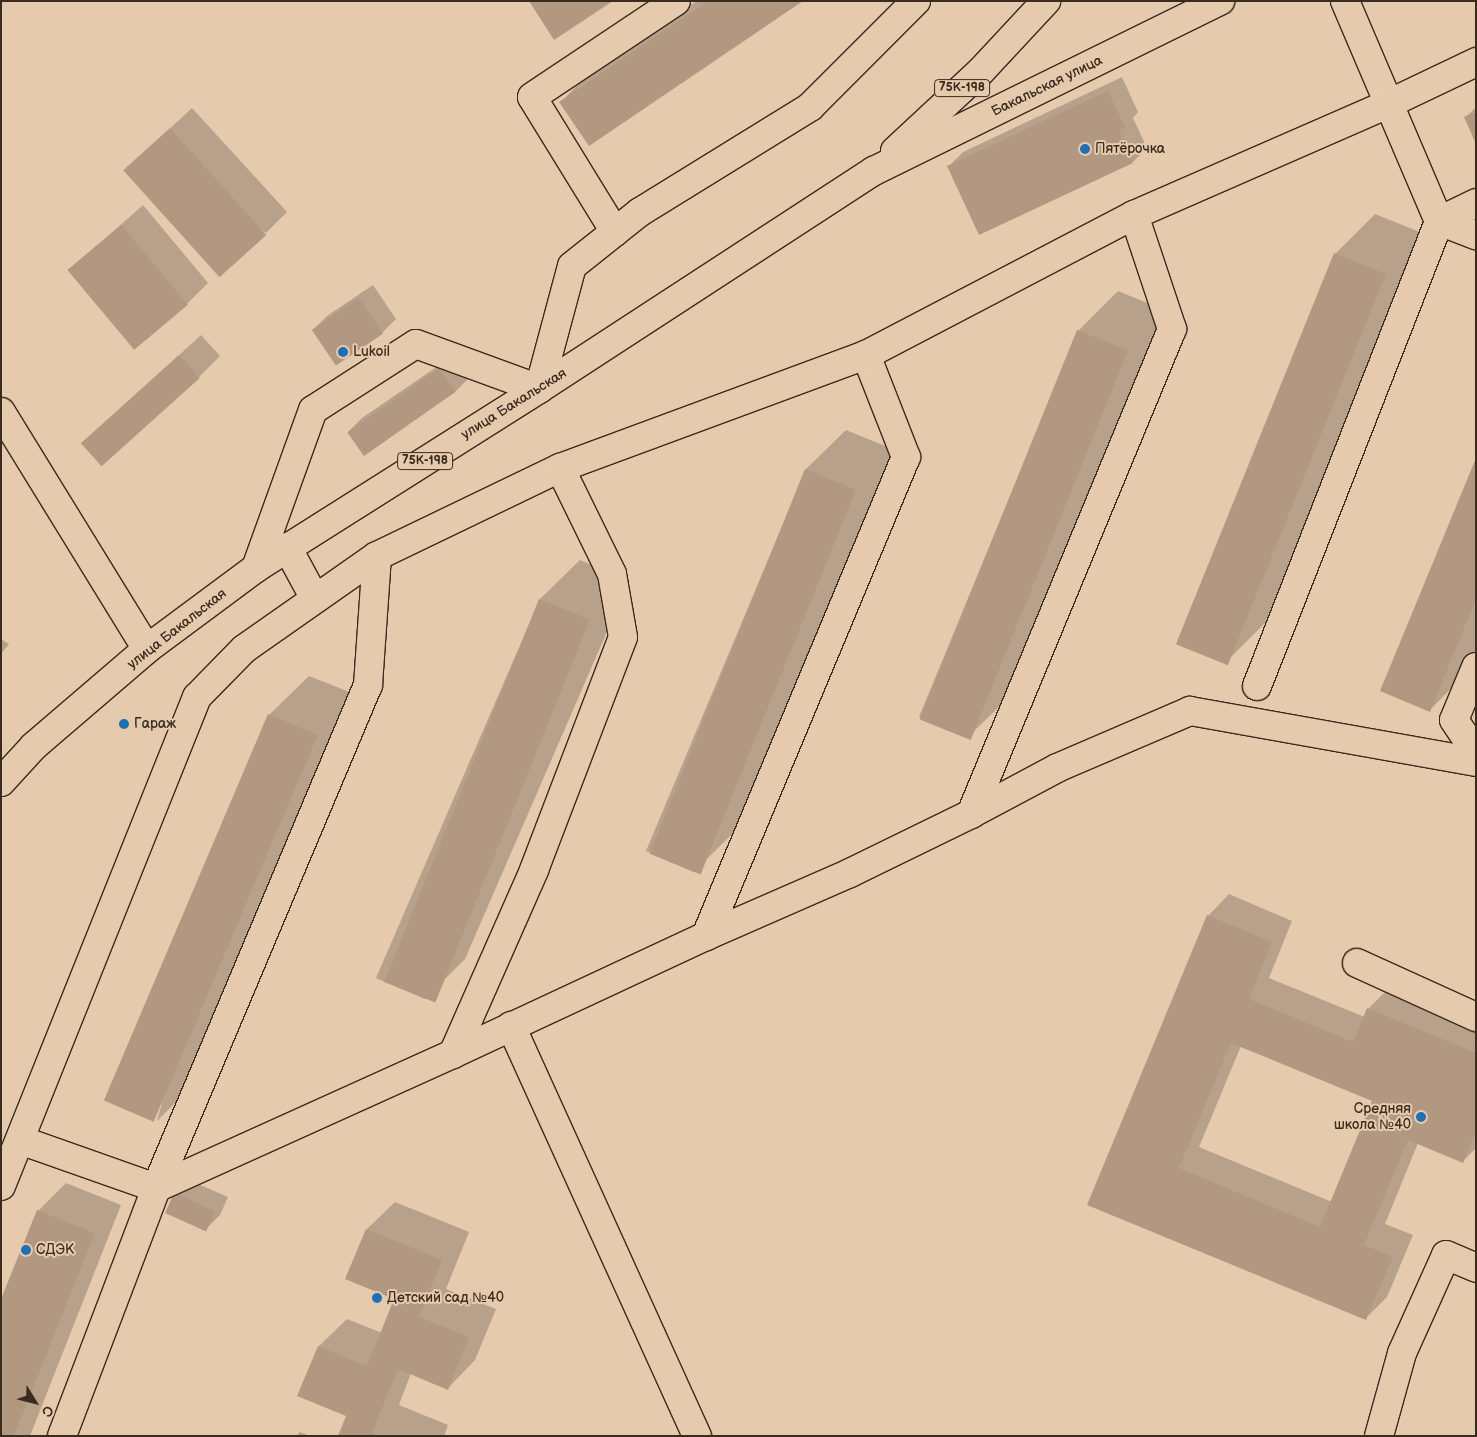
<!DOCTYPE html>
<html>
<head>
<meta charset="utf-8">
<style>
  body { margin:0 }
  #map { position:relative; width:1477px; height:1437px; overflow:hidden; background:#e6caad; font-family:"Balsamiq Sans",sans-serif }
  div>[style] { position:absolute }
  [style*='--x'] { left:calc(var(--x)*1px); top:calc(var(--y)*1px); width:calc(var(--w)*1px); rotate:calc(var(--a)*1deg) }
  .shadow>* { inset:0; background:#0003 }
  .building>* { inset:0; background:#b29880; transform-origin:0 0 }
  .roads { filter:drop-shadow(1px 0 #3b2a1e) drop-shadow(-1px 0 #3b2a1e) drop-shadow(0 1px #3b2a1e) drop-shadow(0 -1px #3b2a1e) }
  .minor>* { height:28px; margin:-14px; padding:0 14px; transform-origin:14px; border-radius:14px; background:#e6caad }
  .major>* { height:28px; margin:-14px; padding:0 14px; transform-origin:14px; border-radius:14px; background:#e6caad }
  .dots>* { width:14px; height:14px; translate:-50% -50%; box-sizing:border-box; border:2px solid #e6caad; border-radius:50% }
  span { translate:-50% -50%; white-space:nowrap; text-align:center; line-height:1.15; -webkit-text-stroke:4px #e6caad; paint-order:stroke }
  .shield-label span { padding:1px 4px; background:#e6caad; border:1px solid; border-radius:4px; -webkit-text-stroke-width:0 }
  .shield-label { font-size:12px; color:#3b2a1e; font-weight:700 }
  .street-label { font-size:14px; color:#3b2a1e }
  .poi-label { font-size:14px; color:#3b2a1e }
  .left { translate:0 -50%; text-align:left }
  .right { translate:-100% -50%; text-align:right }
  .frame { position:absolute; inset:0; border:2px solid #3b2a1e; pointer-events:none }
  .north { position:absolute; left:10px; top:1377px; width:50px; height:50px; -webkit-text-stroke:4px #e6caad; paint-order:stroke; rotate:126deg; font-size:14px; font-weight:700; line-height:20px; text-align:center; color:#3b2a1e }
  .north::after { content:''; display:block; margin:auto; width:18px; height:22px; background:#3b2a1e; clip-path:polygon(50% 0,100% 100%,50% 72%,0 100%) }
</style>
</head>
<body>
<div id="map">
  <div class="shadow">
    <div style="clip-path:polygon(697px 1px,801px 1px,561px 102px,588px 74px)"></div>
    <div style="clip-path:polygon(1122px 77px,1138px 112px,1133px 118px,1147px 148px,1133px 162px,980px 233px,949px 166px,963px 152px)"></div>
    <div style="clip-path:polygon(1476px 107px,1476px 141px,1465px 118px)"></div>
    <div style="clip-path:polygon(192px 108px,287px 212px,266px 233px,147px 150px)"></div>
    <div style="clip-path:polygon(143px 205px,208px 283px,187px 304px,70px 270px)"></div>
    <div style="clip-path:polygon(1375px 214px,1425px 234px,1265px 623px,1226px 662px,1335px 254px)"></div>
    <div style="clip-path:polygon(373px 285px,396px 319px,382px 333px,313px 330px,327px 316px)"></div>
    <div style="clip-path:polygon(1118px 291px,1167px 311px,1008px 698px,968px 737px,919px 717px,1078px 331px)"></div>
    <div style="clip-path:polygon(201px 335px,220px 356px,199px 377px,82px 444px)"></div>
    <div style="clip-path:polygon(454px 355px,469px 378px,455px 392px,348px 432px,362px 418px)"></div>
    <div style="clip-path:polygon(846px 430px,895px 450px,734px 832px,694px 872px,646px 851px,806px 469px)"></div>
    <div style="clip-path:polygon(1476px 461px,1476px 654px,1469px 670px,1430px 710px)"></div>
    <div style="clip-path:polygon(580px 560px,629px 581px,465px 959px,425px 999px,376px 978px,540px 599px)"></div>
    <div style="clip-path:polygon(1px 639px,9px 644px,1px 654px)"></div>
    <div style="clip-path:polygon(309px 676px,357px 695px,197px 1081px,157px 1121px,269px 715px)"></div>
    <div style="clip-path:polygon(evenodd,1229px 894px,1292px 921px,1269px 978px,1365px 1017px,1368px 1009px,1389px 988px,1476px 1024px,1476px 1148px,1463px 1161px,1418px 1143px,1385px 1224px,1413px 1235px,1387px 1297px,1366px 1318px,1089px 1204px,1208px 916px,1229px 894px,1241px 1046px,1374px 1100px,1332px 1202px,1199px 1147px,1241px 1046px)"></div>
    <div style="clip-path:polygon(189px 1180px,228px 1197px,220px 1215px,206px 1229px,175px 1194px)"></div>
    <div style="clip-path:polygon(66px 1183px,121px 1205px,30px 1436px,1px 1436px,38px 1211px)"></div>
    <div style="clip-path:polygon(395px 1202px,469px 1232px,446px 1289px,496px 1309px,475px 1360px,448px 1388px,411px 1373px,399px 1405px,448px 1425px,444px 1436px,340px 1436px,348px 1415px,299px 1395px,319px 1346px,347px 1319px,382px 1333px,396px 1298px,347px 1279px,367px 1229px)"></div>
    <div style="clip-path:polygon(300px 1432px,310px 1436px,296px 1436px)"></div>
  </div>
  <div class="building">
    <div style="clip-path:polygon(529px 1px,613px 1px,554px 40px)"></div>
    <div style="clip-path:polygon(708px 1px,803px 1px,589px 146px,559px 102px)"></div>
    <div style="clip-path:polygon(1108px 91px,1125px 127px,1119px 131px,1133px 163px,979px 235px,947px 166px)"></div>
    <div style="clip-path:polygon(1476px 112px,1476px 144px,1464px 117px)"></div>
    <div style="left:170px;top:128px;width:144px;height:63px;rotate:48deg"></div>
    <div style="left:121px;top:225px;width:104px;height:70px;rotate:50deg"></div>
    <div style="left:1334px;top:253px;width:56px;height:422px;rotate:22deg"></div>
    <div style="left:359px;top:298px;width:43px;height:57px;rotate:56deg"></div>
    <div style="left:1077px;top:330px;width:55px;height:420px;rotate:22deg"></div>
    <div style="left:179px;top:355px;width:31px;height:132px;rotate:48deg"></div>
    <div style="left:439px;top:368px;width:29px;height:112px;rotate:55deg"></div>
    <div style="clip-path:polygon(1476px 458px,1476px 599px,1430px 712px,1380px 691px)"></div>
    <div style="left:805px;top:469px;width:55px;height:415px;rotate:22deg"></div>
    <div style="left:539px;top:599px;width:55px;height:413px;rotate:22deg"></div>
    <div style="left:268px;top:714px;width:54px;height:420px;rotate:23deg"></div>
    <div style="clip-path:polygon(evenodd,1207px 915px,1272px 942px,1249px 999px,1353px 1042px,1367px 1008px,1476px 1053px,1476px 1132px,1463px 1163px,1408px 1140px,1364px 1245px,1393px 1257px,1366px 1320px,1087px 1205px,1207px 915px,1231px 1043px,1372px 1101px,1320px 1227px,1179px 1168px,1231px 1043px)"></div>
    <div style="left:174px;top:1193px;width:45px;height:22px;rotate:24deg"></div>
    <div style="clip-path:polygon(37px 1210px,95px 1233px,14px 1436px,1px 1436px,1px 1299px)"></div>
    <div style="clip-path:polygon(366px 1229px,442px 1260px,419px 1317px,469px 1337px,448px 1390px,398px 1369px,372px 1433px,379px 1436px,338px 1436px,346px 1416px,297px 1396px,318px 1346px,367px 1366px,394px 1299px,345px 1279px)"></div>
  </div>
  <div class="roads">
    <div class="minor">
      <div style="--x:1345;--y:1;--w:239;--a:66.9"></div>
      <div style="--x:1439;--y:221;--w:40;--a:21"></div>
      <div style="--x:615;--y:232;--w:158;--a:-121.6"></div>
      <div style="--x:532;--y:97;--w:173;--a:-33.7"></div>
      <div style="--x:1;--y:412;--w:278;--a:58.4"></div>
      <div style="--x:287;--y:547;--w:59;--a:61.7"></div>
      <div style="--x:256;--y:568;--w:168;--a:-70.2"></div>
      <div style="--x:313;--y:410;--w:122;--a:-32.7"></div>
      <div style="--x:416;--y:344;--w:131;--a:20.1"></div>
      <div style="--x:539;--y:389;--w:127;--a:-75"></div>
      <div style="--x:572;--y:266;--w:87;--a:-38.5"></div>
      <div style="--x:640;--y:212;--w:200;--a:-31.7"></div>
      <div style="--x:810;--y:107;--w:150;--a:-45"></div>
      <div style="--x:1476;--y:667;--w:57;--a:112.5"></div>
      <div style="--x:1454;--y:720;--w:40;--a:56"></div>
      <div style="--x:1257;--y:686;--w:499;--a:-68.6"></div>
      <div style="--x:1439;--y:221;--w:41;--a:-25.9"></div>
      <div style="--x:971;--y:814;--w:98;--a:-28.1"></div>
      <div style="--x:1057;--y:768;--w:145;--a:-23.2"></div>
      <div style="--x:1190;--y:711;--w:291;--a:10.1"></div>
      <div style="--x:706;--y:936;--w:519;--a:-67.34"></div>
      <div style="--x:906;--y:457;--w:110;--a:-111.4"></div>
      <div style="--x:1357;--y:963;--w:131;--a:24.4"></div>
      <div style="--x:511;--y:1026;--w:450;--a:65.6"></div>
      <div style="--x:453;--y:1054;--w:201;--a:-66.2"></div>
      <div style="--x:534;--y:870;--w:249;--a:-69.1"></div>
      <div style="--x:623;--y:637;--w:64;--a:-99.9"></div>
      <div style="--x:612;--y:574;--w:118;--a:-116.1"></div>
      <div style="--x:20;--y:1140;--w:144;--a:19.4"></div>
      <div style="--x:156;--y:1188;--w:326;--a:-24.3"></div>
      <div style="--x:453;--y:1054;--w:279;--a:-25"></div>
      <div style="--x:706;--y:936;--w:157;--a:-23.6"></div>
      <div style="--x:850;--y:873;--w:135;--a:-26"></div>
      <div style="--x:971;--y:814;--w:525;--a:-67.49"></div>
      <div style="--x:1172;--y:329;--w:120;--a:-108.4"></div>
      <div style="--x:1;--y:1186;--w:527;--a:-68.16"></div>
      <div style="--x:197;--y:697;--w:67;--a:-45.6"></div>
      <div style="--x:244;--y:649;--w:162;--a:-35"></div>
      <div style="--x:377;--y:556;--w:203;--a:-25.7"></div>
      <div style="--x:560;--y:468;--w:326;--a:-20.3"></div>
      <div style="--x:866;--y:355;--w:302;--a:-27.6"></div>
      <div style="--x:1134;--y:215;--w:277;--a:-23.6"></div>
      <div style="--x:1388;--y:104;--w:98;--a:-25.5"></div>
      <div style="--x:62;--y:1436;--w:265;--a:-69.2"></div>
      <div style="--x:156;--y:1188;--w:546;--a:-67.15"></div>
      <div style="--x:368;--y:685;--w:129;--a:-86"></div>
      <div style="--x:1379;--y:1436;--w:86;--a:-74.5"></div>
      <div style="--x:1402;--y:1353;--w:107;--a:-65.8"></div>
      <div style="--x:1446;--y:1255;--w:33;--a:23"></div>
    </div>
    <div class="major">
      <div style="--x:895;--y:151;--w:117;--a:-42.9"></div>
      <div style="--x:981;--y:71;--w:96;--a:-47.1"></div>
      <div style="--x:1;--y:782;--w:49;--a:-47.5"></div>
      <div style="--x:34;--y:746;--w:149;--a:-40.6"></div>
      <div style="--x:147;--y:649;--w:136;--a:-36.6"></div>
      <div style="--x:256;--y:568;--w:335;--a:-32.3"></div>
      <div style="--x:539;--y:389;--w:400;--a:-33.1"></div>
      <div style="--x:874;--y:171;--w:386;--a:-26.2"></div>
    </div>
  </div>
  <div class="dots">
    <div style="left:1085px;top:149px;background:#1f6fb2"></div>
    <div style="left:343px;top:352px;background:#1f6fb2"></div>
    <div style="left:124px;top:724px;background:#1f6fb2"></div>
    <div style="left:1421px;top:1117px;background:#1f6fb2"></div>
    <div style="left:26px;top:1250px;background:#1f6fb2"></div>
    <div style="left:377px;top:1298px;background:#1f6fb2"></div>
  </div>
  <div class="shield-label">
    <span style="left:962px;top:88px">75К-198</span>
    <span style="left:425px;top:461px">75К-198</span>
  </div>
  <div class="street-label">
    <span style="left:1047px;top:86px;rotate:-26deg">Бакальская улица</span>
    <span style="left:514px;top:404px;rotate:-32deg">улица Бакальская</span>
    <span style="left:177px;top:629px;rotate:-38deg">улица Бакальская</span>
  </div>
  <div class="poi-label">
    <span class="left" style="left:1095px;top:149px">Пятёрочка</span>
    <span class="left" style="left:353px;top:352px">Lukoil</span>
    <span class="left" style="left:134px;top:724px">Гараж</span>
    <span class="right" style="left:1411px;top:1117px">Средняя<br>школа №40</span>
    <span class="left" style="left:36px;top:1250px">СДЭК</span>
    <span class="left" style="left:387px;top:1298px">Детский сад №40</span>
  </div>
  <div class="frame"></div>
  <div class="north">С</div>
</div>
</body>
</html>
